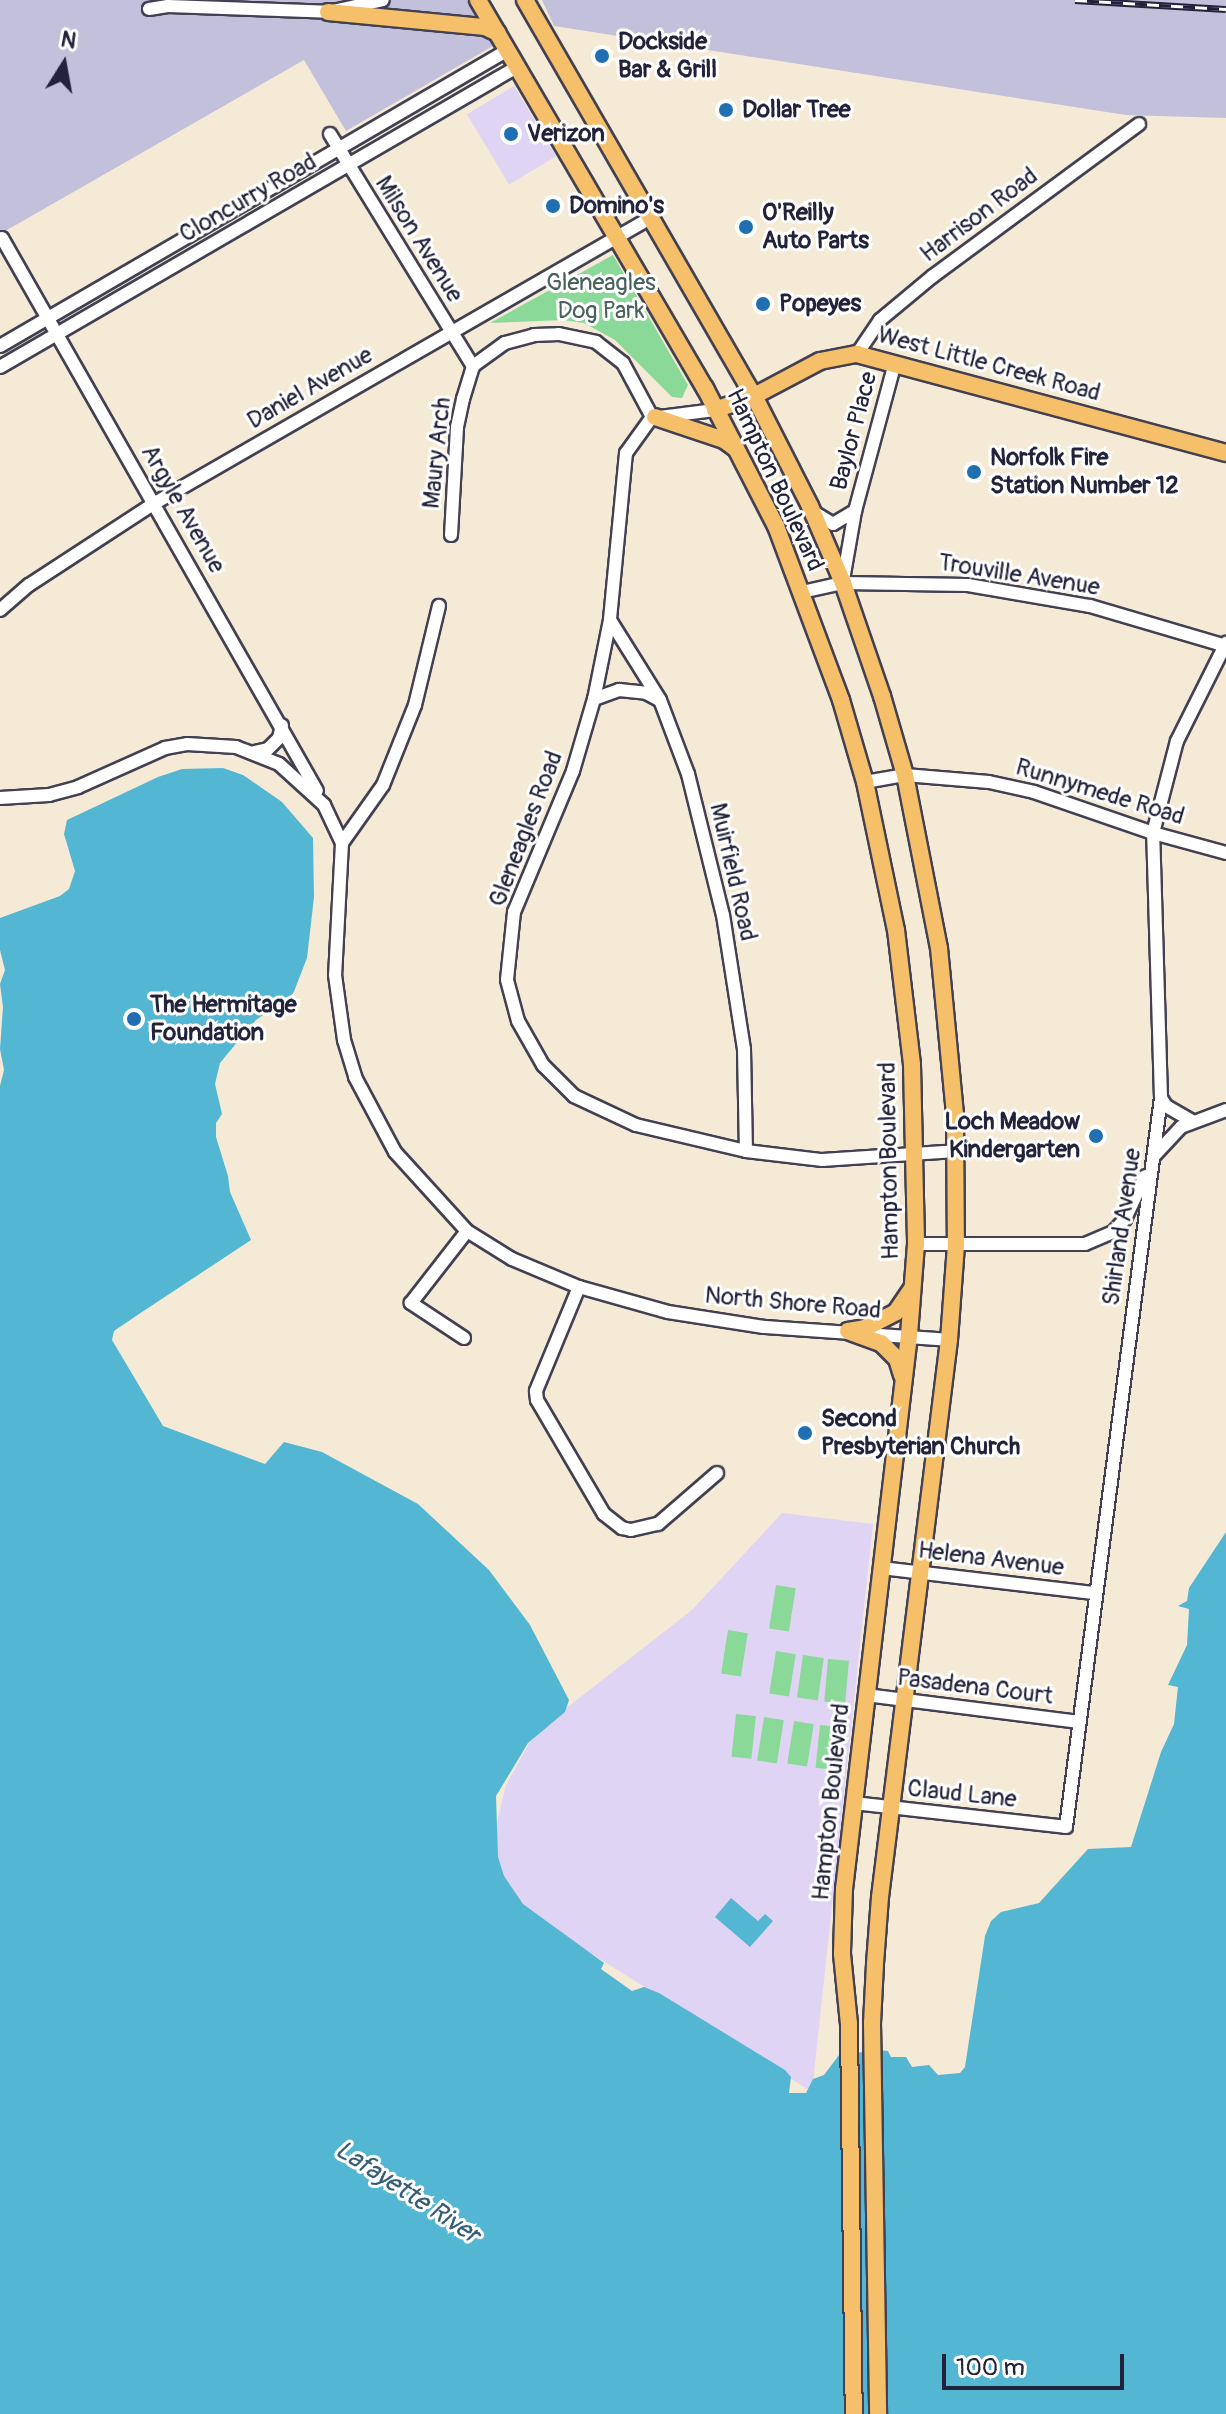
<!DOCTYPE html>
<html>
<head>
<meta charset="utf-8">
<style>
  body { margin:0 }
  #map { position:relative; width:1226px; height:2414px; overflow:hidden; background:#f4ead5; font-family:Pangolin,sans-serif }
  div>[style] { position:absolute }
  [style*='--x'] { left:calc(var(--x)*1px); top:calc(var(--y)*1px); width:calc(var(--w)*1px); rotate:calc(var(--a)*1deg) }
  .built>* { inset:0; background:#dfd4f4; transform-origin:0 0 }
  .industrial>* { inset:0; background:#c3c0db }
  .green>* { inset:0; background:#8bd998; transform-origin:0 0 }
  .water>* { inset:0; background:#53b6d2 }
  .roads { filter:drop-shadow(2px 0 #424052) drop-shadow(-2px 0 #424052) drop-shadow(0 2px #424052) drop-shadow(0 -2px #424052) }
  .minor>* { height:12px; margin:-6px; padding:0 6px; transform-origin:6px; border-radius:6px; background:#fff }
  .major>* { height:16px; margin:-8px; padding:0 8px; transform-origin:8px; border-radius:8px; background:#f6c06b }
  .rail>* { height:7px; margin-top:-3.5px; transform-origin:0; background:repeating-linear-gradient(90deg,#fff 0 12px,#22223b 0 24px); box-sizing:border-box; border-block:2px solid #22223b }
  .dots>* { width:22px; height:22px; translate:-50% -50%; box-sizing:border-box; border:4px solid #fff; border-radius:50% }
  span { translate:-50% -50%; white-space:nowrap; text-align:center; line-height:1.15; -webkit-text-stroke:6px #fff; paint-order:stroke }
  .poi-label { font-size:24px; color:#22223b; font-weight:700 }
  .left { translate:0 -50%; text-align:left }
  .right { translate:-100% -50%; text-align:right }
  .street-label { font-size:24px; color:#22223b }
  .park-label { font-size:24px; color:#47625c }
  .water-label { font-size:26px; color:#365d77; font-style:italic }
  .north { position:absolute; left:24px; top:24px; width:80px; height:80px; -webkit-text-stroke:6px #fff; paint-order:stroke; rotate:11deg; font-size:22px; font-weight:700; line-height:32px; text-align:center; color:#22223b }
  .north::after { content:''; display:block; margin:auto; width:28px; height:36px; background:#22223b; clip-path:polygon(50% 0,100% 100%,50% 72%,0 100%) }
  .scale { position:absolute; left:942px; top:2354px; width:182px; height:36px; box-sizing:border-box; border:4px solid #22223b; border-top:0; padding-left:10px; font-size:24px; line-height:28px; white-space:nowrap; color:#22223b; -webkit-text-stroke:6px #fff; paint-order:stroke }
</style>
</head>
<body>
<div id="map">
  <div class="built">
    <div style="left:514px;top:86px;width:82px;height:55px;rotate:59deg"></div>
    <div style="clip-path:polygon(782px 1513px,873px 1524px,812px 2092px,503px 1898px,494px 1835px,506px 1785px,530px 1742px,560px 1713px,692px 1610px)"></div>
  </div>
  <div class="industrial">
    <div style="clip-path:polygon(0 0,467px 0,493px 46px,346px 131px,304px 60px,0 234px)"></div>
    <div style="clip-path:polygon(542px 0,1226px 0,1226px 118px,1126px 115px,554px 26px)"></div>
  </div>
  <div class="green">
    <div style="clip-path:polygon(613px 255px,688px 385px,682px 398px,672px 397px,615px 340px,584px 323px,563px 320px,490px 323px)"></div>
    <div style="left:776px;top:1585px;width:20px;height:44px;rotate:9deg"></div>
    <div style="left:728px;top:1630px;width:20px;height:44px;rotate:9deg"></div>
    <div style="left:776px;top:1651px;width:20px;height:43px;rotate:9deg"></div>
    <div style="left:803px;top:1655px;width:21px;height:43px;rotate:8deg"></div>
    <div style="left:828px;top:1659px;width:21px;height:43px;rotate:5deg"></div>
    <div style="left:736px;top:1714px;width:20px;height:43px;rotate:6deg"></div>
    <div style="left:764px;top:1717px;width:20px;height:44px;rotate:9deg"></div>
    <div style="left:794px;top:1721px;width:20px;height:43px;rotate:9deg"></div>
    <div style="left:820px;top:1725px;width:20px;height:43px;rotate:6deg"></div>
  </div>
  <div class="water">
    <div style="clip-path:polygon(223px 768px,243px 775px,282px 802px,313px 838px,314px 897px,307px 958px,293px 994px,256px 1020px,239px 1040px,220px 1063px,215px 1084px,222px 1114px,216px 1123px,216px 1137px,228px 1176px,230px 1192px,251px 1240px,136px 1316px,114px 1331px,112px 1340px,163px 1426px,265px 1464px,284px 1442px,322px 1452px,418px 1504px,489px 1570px,530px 1625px,569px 1700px,565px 1712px,528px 1743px,496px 1796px,498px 1857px,504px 1876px,523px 1904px,604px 1963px,601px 1969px,632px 1991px,644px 1987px,659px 1993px,785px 2070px,791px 2077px,789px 2093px,806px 2093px,813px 2079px,824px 2075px,839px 2055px,879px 2050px,888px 2051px,891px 2057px,906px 2057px,912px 2067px,929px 2065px,938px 2075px,960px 2073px,965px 2067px,985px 1936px,991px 1921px,1001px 1912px,1039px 1903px,1088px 1849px,1131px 1847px,1161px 1752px,1174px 1724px,1178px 1687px,1168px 1685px,1187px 1645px,1189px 1609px,1178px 1606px,1187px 1601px,1189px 1588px,1226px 1532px,1226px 2414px,0 2414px,0 1086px,4px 1070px,0 1049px,3px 1007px,0 984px,5px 970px,0 950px,0 918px,60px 896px,69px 889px,75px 871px,64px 834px,67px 820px,158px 777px,182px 769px)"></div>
    <div style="clip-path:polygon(731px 1898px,758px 1921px,765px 1914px,773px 1921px,750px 1947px,715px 1917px)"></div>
  </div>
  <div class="roads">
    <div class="minor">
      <div style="--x:149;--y:9;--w:19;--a:-9"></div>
      <div style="--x:168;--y:6;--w:160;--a:2.1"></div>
      <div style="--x:328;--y:12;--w:56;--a:-12.3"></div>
      <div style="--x:330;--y:134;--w:273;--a:58.4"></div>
      <div style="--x:2;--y:238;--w:636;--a:60.33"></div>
      <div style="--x:0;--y:346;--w:588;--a:-30.23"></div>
      <div style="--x:857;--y:354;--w:41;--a:-55.9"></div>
      <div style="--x:880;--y:320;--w:69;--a:-39.7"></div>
      <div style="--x:933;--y:276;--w:256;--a:-36.4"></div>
      <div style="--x:0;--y:367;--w:598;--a:-30.13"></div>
      <div style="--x:652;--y:417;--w:44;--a:125.8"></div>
      <div style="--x:626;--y:453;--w:168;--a:95.5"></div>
      <div style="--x:610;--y:620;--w:81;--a:101.4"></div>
      <div style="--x:594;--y:699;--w:75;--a:106.3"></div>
      <div style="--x:573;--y:771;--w:153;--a:112.7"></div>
      <div style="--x:514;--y:912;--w:68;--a:95.9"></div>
      <div style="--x:507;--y:980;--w:42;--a:75"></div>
      <div style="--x:518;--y:1021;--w:51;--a:60.4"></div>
      <div style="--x:543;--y:1065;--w:44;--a:45"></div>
      <div style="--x:574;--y:1096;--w:68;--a:25.1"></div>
      <div style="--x:636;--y:1125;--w:113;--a:13.3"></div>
      <div style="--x:746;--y:1151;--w:77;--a:6.8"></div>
      <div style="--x:822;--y:1160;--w:134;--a:-3.8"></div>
      <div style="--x:660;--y:417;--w:55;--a:-7.3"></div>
      <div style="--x:815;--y:513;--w:21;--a:31"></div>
      <div style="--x:833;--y:524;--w:26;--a:-31"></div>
      <div style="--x:451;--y:535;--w:108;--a:-86.8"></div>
      <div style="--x:457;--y:427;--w:29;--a:-78"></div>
      <div style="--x:463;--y:399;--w:34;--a:-73"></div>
      <div style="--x:473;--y:366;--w:39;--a:-36"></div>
      <div style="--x:505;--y:343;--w:30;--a:-15"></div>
      <div style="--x:534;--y:335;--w:25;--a:-2"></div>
      <div style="--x:559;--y:334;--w:38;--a:12"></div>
      <div style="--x:596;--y:342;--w:34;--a:38"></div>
      <div style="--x:623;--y:363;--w:61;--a:61.8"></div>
      <div style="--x:843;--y:580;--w:70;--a:-80.1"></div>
      <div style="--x:855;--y:511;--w:153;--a:-74.9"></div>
      <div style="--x:802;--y:592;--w:42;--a:-12.4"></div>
      <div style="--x:843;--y:583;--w:125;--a:0.9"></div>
      <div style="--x:968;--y:585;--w:124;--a:9.8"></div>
      <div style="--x:1090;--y:606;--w:142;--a:16.4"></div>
      <div style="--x:0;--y:610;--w:38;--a:-41"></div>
      <div style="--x:29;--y:585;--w:150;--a:-33.1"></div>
      <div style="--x:155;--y:503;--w:573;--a:-29.92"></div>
      <div style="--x:610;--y:620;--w:94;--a:58"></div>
      <div style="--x:660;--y:700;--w:79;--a:69.3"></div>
      <div style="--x:688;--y:774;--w:145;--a:76.1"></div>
      <div style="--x:723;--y:915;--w:136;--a:81.1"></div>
      <div style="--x:744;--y:1049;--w:102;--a:88.9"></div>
      <div style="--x:594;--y:699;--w:27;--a:-20"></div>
      <div style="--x:619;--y:690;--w:27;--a:6"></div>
      <div style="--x:646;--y:693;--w:15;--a:28"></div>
      <div style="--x:254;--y:752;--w:14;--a:-12"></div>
      <div style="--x:268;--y:749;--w:16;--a:-45"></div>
      <div style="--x:279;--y:738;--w:13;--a:-77"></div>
      <div style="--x:865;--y:782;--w:41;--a:-9.9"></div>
      <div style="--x:905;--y:775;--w:84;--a:4.8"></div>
      <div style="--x:989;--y:782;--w:46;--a:12.5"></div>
      <div style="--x:1034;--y:792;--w:126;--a:19"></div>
      <div style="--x:1153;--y:833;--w:76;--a:15.3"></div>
      <div style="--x:0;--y:798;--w:49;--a:-3.5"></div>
      <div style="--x:49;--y:795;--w:30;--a:-15"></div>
      <div style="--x:78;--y:787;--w:95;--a:-24.1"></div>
      <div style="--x:165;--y:748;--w:22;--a:-10"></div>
      <div style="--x:187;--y:744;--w:49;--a:3.5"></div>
      <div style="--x:236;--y:747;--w:46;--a:21.6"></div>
      <div style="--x:279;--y:764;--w:61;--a:42.3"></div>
      <div style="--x:324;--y:805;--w:42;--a:64.7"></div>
      <div style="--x:342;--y:843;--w:132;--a:93"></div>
      <div style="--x:335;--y:975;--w:66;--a:82.1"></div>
      <div style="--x:344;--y:1040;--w:39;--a:73"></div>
      <div style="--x:355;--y:1077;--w:85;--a:61.9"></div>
      <div style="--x:395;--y:1152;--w:107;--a:47.7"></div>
      <div style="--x:467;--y:1231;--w:53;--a:31.9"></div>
      <div style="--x:512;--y:1259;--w:73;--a:22.7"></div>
      <div style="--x:579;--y:1287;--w:92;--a:15.7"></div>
      <div style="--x:668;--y:1312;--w:97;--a:8.9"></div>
      <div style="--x:764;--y:1327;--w:185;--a:4"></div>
      <div style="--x:342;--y:843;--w:71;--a:-54.7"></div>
      <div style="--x:383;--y:785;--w:86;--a:-68.2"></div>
      <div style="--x:415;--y:705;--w:102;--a:-76.4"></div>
      <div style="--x:1161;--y:1098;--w:9;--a:58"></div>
      <div style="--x:1166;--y:1106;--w:30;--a:30"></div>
      <div style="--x:1154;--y:1156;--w:40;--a:-47"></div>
      <div style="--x:1181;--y:1127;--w:48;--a:-20.7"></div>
      <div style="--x:916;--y:1244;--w:169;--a:0"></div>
      <div style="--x:1085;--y:1244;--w:30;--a:-23"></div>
      <div style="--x:1113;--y:1232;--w:18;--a:-47"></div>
      <div style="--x:1125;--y:1219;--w:47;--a:-65.1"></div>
      <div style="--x:579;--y:1287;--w:113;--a:112.5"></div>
      <div style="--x:536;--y:1391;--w:9;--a:84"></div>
      <div style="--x:537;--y:1400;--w:132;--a:59.6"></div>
      <div style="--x:604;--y:1514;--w:23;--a:38"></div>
      <div style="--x:622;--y:1528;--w:9;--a:13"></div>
      <div style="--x:631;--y:1530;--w:28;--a:-13"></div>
      <div style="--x:658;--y:1524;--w:78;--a:-40.8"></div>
      <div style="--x:464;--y:1338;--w:64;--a:-146.6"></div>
      <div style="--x:411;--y:1303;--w:91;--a:-52.1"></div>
      <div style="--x:881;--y:1568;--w:214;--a:6.7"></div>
      <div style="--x:866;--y:1695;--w:215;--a:7.2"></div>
      <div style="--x:853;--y:1803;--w:214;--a:6.4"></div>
      <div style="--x:1066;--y:1827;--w:735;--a:-82.58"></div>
      <div style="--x:1161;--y:1098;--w:265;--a:-91.7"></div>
      <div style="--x:1153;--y:833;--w:95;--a:-75.4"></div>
      <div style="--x:1177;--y:741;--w:110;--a:-63.4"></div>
    </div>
    <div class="major">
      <div style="--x:478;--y:0;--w:450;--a:59.7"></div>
      <div style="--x:705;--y:388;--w:155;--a:62.8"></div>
      <div style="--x:776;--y:526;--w:186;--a:69.5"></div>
      <div style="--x:841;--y:700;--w:85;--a:73.7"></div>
      <div style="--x:865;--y:782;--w:151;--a:78.2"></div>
      <div style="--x:896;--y:930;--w:136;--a:83.2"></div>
      <div style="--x:912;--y:1065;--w:179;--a:88.7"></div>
      <div style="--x:916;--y:1244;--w:91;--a:94.4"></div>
      <div style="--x:909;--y:1335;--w:558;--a:96.69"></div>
      <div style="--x:844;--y:1889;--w:65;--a:91.8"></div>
      <div style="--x:842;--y:1954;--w:70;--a:84.3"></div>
      <div style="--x:849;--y:2024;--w:390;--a:89.3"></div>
      <div style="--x:525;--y:0;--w:457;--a:60"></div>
      <div style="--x:754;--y:396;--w:123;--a:63"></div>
      <div style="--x:810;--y:506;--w:84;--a:66.8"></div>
      <div style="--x:843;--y:583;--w:120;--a:71"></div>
      <div style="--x:882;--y:696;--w:82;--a:73.8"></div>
      <div style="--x:905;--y:775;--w:176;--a:78.9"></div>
      <div style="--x:939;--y:948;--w:167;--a:84.5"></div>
      <div style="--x:955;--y:1114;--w:131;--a:89.6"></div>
      <div style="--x:956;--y:1245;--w:95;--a:94.2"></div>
      <div style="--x:949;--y:1340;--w:561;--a:97.06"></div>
      <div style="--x:880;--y:1897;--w:67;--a:94.3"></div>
      <div style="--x:875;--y:1964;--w:59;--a:92.9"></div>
      <div style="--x:872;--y:2023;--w:391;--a:89.1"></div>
      <div style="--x:328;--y:12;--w:158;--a:5.5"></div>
      <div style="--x:485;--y:27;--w:14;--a:25"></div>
      <div style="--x:715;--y:410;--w:41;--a:-19.7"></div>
      <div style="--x:754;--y:396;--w:75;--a:-27.9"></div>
      <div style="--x:820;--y:361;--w:38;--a:-11"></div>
      <div style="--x:857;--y:354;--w:382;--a:15"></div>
      <div style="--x:655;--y:417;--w:73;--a:18.4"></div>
      <div style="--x:724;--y:440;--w:14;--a:36"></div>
      <div style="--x:848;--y:1331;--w:17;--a:-10"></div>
      <div style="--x:865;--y:1328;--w:35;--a:-27"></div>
      <div style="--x:896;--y:1312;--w:27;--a:-56"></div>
      <div style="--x:850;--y:1332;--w:33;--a:20"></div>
      <div style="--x:881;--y:1343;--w:23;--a:45"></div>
      <div style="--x:897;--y:1359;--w:17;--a:73"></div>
    </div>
  </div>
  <div class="rail">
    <div style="--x:1075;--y:0;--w:151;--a:3.4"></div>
  </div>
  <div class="dots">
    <div style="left:602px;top:56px;background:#1f6fb2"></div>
    <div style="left:726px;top:110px;background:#1f6fb2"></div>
    <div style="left:511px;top:134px;background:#1f6fb2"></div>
    <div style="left:553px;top:206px;background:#1f6fb2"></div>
    <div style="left:746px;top:227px;background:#1f6fb2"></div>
    <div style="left:763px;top:304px;background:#1f6fb2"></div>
    <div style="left:974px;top:472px;background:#1f6fb2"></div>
    <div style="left:134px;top:1019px;background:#1f6fb2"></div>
    <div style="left:1096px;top:1136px;background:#1f6fb2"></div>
    <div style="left:805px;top:1433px;background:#1f6fb2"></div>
  </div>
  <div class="poi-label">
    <span class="left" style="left:618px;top:56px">Dockside<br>Bar &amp; Grill</span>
    <span class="left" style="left:742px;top:110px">Dollar Tree</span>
    <span class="left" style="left:527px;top:134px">Verizon</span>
    <span class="left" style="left:569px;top:206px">Domino's</span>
    <span class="left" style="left:762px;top:227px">O'Reilly<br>Auto Parts</span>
    <span class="left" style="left:779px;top:304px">Popeyes</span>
    <span class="left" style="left:990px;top:472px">Norfolk Fire<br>Station Number 12</span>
    <span class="left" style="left:150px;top:1019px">The Hermitage<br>Foundation</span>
    <span class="right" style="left:1080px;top:1136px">Loch Meadow<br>Kindergarten</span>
    <span class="left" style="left:821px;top:1433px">Second<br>Presbyterian Church</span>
  </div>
  <div class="street-label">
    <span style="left:248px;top:198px;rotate:-30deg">Cloncurry Road</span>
    <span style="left:979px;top:215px;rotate:-37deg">Harrison Road</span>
    <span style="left:419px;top:239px;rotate:58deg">Milson Avenue</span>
    <span style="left:989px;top:364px;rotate:15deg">West Little Creek Road</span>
    <span style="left:310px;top:388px;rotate:-30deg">Daniel Avenue</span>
    <span style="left:854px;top:431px;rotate:-75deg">Baylor Place</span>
    <span style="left:437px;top:453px;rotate:-84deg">Maury Arch</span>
    <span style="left:775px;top:480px;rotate:65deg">Hampton Boulevard</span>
    <span style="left:183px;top:509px;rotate:60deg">Argyle Avenue</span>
    <span style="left:1019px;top:575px;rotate:9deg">Trouville Avenue</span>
    <span style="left:1100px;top:792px;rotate:17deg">Runnymede Road</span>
    <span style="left:526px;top:829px;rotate:-69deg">Gleneagles Road</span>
    <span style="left:733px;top:872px;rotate:77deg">Muirfield Road</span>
    <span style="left:889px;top:1161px;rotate:-91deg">Hampton Boulevard</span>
    <span style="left:1122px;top:1227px;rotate:-82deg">Shirland Avenue</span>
    <span style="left:793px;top:1303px;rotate:5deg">North Shore Road</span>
    <span style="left:991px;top:1559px;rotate:7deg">Helena Avenue</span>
    <span style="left:975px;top:1687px;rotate:7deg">Pasadena Court</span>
    <span style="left:962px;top:1794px;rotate:6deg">Claud Lane</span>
    <span style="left:831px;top:1802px;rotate:-84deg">Hampton Boulevard</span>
  </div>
  <div class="park-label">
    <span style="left:601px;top:297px">Gleneagles<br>Dog Park</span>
  </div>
  <div class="water-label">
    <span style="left:407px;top:2193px;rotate:33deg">Lafayette River</span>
  </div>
  <div class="north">N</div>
  <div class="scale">100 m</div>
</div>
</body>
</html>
